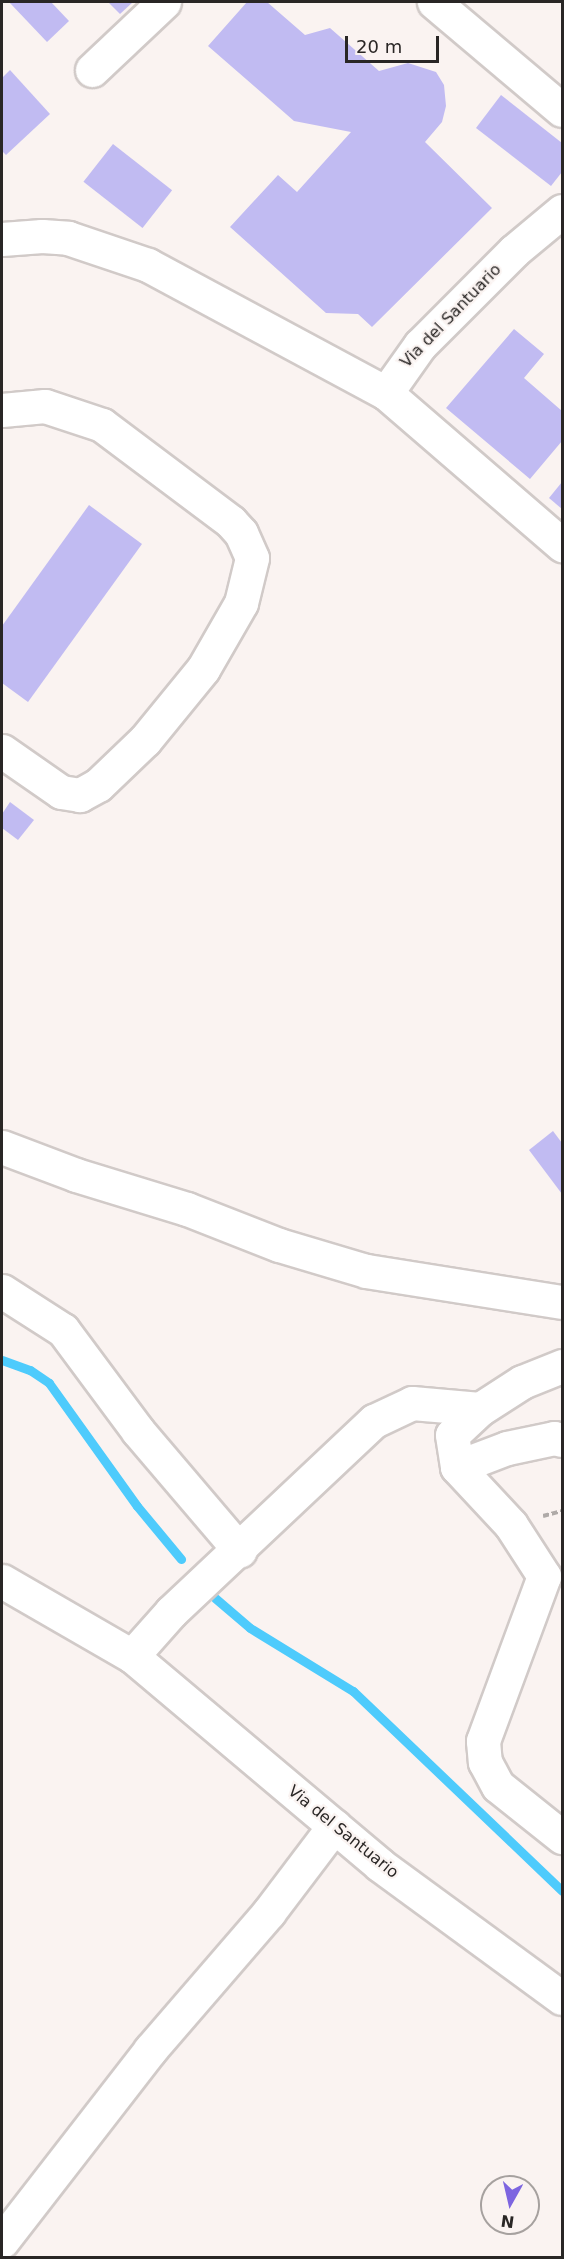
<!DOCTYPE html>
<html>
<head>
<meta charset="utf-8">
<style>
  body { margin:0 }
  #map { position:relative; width:564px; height:2259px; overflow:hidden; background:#faf3f1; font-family:"DejaVu Sans",sans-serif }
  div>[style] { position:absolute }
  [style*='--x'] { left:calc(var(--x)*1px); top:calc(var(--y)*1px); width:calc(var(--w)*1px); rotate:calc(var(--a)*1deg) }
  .stream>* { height:9px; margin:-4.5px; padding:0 4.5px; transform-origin:4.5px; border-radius:4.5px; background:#4ecbfc }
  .building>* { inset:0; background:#c1bbf2; transform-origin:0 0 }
  .path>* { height:4px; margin-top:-2px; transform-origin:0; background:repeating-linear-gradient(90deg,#afaaa8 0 6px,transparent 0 9px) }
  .roads { filter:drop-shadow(2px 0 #d1cac8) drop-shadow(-2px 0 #d1cac8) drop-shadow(0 2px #d1cac8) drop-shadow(0 -2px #d1cac8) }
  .minor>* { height:33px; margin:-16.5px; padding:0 16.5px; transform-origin:16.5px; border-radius:16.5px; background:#fff }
  .major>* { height:33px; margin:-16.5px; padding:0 16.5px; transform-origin:16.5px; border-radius:16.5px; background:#fff }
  span { translate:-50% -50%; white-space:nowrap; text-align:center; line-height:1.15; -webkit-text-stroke:4.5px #faf3f1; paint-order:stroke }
  .street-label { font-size:16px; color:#292625 }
  .frame { position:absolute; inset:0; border:3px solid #292625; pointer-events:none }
  .north { position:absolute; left:480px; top:2175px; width:60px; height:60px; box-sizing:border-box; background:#faf3f1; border:2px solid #a6a19f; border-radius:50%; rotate:188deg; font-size:16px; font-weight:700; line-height:24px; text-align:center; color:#292625 }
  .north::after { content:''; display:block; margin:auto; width:21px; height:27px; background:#7d65e0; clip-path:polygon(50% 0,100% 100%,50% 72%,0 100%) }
  .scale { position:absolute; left:345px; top:36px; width:94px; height:27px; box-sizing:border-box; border:3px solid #292625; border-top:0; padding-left:8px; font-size:18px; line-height:21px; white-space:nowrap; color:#292625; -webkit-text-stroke:4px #faf3f1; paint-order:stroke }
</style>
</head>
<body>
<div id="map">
  <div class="stream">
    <div style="--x:2;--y:1360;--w:30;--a:20"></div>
    <div style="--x:30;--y:1370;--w:23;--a:34"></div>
    <div style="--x:49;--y:1383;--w:151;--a:54.4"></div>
    <div style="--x:137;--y:1506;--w:69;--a:50.3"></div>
    <div style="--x:215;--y:1598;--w:46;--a:40.6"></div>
    <div style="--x:250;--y:1628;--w:121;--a:31.5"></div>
    <div style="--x:353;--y:1691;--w:289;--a:43.7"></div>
  </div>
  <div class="building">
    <div style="clip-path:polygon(9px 2px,51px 2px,69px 21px,47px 42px)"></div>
    <div style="clip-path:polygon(108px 2px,133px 2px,120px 14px)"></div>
    <div style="clip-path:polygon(247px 2px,267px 2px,305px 35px,330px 28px,379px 71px,408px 63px,436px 72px,444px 85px,446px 106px,442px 122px,425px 142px,492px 208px,372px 327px,358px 314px,326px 313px,230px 227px,278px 175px,297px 192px,351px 132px,294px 121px,208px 46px)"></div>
    <div style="clip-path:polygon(10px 70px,50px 114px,6px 155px,2px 151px,2px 78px)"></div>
    <div style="clip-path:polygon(501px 95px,562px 143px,562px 172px,551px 186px,476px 128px)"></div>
    <div style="left:113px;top:144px;width:75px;height:48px;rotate:38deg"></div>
    <div style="clip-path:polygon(514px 329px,544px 354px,524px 378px,562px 411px,562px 441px,530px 479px,446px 408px)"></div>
    <div style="clip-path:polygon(562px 482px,562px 509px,549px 498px)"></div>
    <div style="clip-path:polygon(89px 505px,142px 544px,28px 702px,2px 683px,2px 626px)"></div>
    <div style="clip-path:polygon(10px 802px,34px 820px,18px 840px,2px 828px,2px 814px)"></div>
    <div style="clip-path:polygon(553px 1131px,562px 1143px,562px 1194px,529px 1150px)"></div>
  </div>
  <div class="path">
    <div style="--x:543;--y:1516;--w:20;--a:-15"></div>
  </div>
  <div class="roads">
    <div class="minor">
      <div style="--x:92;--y:70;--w:99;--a:-43.4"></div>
      <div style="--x:562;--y:211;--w:62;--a:140.2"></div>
      <div style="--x:514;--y:251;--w:133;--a:135"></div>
      <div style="--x:420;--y:345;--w:59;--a:125.3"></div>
      <div style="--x:386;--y:393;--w:233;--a:40.8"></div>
      <div style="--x:2;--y:239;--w:40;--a:-4.3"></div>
      <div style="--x:42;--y:236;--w:26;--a:4"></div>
      <div style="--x:68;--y:238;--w:84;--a:18.6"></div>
      <div style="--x:148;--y:265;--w:270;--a:28.3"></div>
      <div style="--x:2;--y:410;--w:43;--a:-5.3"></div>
      <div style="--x:45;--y:406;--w:60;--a:18.4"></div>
      <div style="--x:102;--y:425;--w:161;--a:36.9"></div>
      <div style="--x:231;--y:522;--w:15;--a:48"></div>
      <div style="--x:241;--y:533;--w:27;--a:66"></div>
      <div style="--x:252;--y:558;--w:46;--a:103.7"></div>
      <div style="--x:241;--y:603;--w:76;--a:119.9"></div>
      <div style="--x:203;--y:669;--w:92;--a:129.2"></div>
      <div style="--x:145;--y:740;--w:65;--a:136.2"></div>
      <div style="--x:98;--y:785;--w:21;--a:151"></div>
      <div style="--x:80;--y:795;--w:19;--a:-171"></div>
      <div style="--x:61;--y:792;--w:72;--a:-145.2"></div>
      <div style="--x:2;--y:1147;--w:79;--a:20.7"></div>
      <div style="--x:76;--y:1175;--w:116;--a:17"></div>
      <div style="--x:187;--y:1209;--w:99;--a:21.4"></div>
      <div style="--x:279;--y:1245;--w:91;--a:16.6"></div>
      <div style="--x:366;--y:1271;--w:198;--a:9"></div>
      <div style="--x:2;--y:1291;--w:72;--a:32.6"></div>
      <div style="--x:63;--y:1330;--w:126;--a:53.4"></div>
      <div style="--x:138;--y:1431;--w:157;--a:49.6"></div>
      <div style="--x:562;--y:1366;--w:43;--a:158.2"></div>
      <div style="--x:522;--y:1382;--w:50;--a:147.3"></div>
      <div style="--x:480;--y:1409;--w:38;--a:137"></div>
      <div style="--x:452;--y:1435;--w:32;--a:81"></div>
      <div style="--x:457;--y:1467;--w:79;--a:47"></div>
      <div style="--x:511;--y:1525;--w:61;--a:57.1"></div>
      <div style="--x:544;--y:1576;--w:176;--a:110.3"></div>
      <div style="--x:483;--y:1741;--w:21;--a:85"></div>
      <div style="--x:485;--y:1762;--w:27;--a:62"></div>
      <div style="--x:498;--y:1786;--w:82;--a:38.6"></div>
      <div style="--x:457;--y:1467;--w:53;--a:-20.8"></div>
      <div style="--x:507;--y:1448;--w:48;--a:-12"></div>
      <div style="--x:554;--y:1438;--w:8;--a:14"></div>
      <div style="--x:2;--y:1581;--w:150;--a:30"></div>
      <div style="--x:132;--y:1656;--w:324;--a:40.1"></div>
      <div style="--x:380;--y:1865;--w:225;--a:36.2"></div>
      <div style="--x:132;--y:1656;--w:59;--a:-48.4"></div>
      <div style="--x:171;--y:1612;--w:279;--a:-43.3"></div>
      <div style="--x:374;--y:1421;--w:42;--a:-25.3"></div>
      <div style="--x:412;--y:1403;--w:68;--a:5"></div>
      <div style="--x:2;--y:2241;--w:242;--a:-52.2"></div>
      <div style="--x:150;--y:2050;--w:182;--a:-49.2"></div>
      <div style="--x:269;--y:1912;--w:108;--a:-52.9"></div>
    </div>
    <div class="major">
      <div style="--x:434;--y:2;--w:167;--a:40.2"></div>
    </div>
  </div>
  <div class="street-label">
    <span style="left:451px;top:316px;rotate:-46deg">Via del Santuario</span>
    <span style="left:343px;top:1832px;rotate:39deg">Via del Santuario</span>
  </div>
  <div class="frame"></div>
  <div class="north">N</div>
  <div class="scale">20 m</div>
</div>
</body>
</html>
